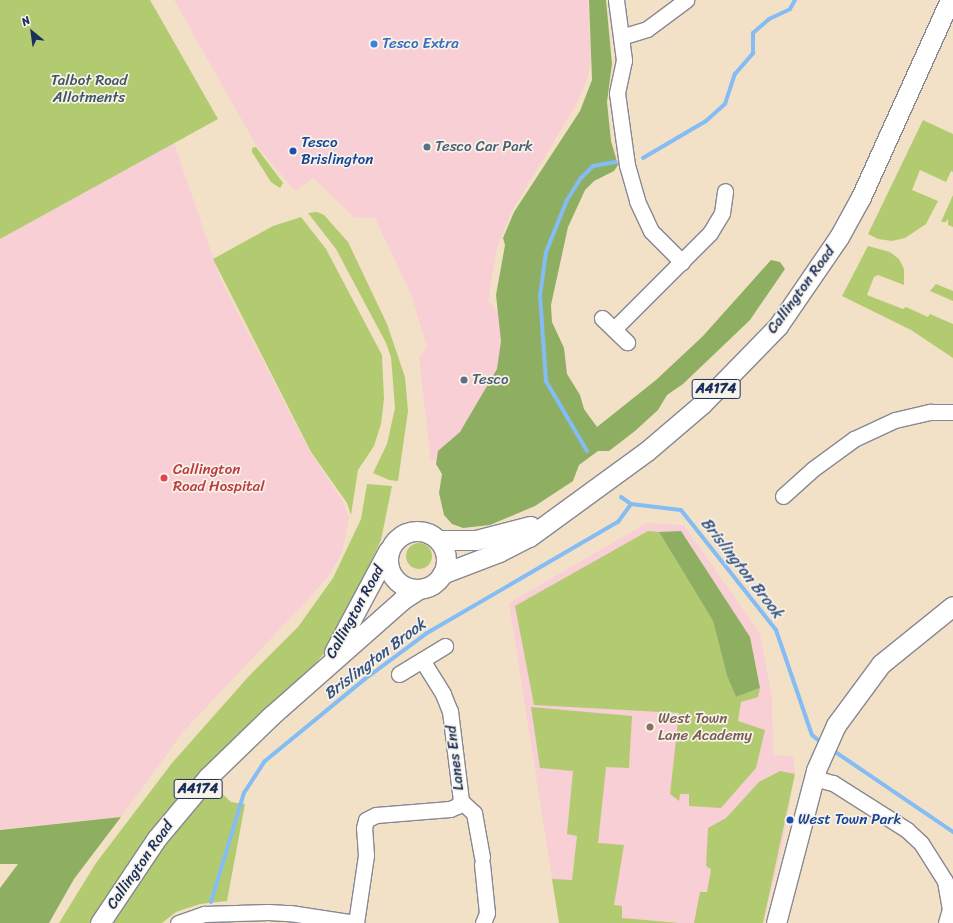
<!DOCTYPE html>
<html>
<head>
<meta charset="utf-8">
<style>
  body { margin:0 }
  #map { position:relative; width:953px; height:923px; overflow:hidden; background:#f3e1c7; font-family:Sriracha,sans-serif }
  div>[style] { position:absolute }
  [style*='--x'] { left:calc(var(--x)*1px); top:calc(var(--y)*1px); width:calc(var(--w)*1px); rotate:calc(var(--a)*1deg) }
  .built>* { inset:0; background:#f7cfd4 }
  .green>* { inset:0; background:#b3cb70 }
  .round { border-radius:50% }
  .forest>* { inset:0; background:#8eaf62 }
  .stream>* { height:4px; margin:-2px; padding:0 2px; transform-origin:2px; border-radius:2px; background:#84bcf4 }
  .roads { filter:drop-shadow(1px 0 #878892) drop-shadow(-1px 0 #878892) drop-shadow(0 1px #878892) drop-shadow(0 -1px #878892) }
  .minor>* { height:15px; margin:-7.5px; padding:0 7.5px; transform-origin:7.5px; border-radius:7.5px; background:#fff }
  .major>* { height:19px; margin:-9.5px; padding:0 9.5px; transform-origin:9.5px; border-radius:9.5px; background:#fff }
  .major>.ring { margin:-9.5px; padding:0; box-sizing:content-box; background:none; border:19px solid #fff; border-radius:50% }
  .dots>* { width:11px; height:11px; translate:-50% -50%; box-sizing:border-box; border:2px solid #f7f3e8; border-radius:50% }
  span { translate:-50% -50%; white-space:nowrap; text-align:center; line-height:1.15; -webkit-text-stroke:3.5px #f7f3e8; paint-order:stroke }
  .shield-label span { padding:1px 3px; background:#f7f3e8; border:1px solid; border-radius:3px; -webkit-text-stroke-width:0 }
  .shield-label { font-size:14px; color:#1b2f5e; font-weight:700 }
  .shop-label { font-size:15px; color:#366cbe }
  .left { translate:0 -50%; text-align:left }
  .park-label { font-size:15px; color:#415662 }
  .transit-label { font-size:15px; color:#164399 }
  .service-label { font-size:15px; color:#4e5e75 }
  .street-label { font-size:15px; color:#1b2f5e }
  .health-label { font-size:15px; color:#be3a42 }
  .education-label { font-size:15px; color:#785e54 }
  .water-label { font-size:16px; color:#355284; font-style:italic }
  .north { position:absolute; left:12px; top:12px; width:40px; height:40px; -webkit-text-stroke:3px #f7f3e8; paint-order:stroke; rotate:331deg; font-size:11px; font-weight:700; line-height:16px; text-align:center; color:#1b2f5e }
  .north::after { content:''; display:block; margin:auto; width:14px; height:18px; background:#1b2f5e; clip-path:polygon(50% 0,100% 100%,50% 72%,0 100%) }
</style>
</head>
<body>
<div id="map">
  <div class="built">
    <div style="clip-path:polygon(174px 0,588px 0,591px 59px,587px 80px,575px 107px,513px 209px,503px 232px,497px 248px,488px 301px,500px 314px,505px 331px,496px 384px,457px 451px,431px 461px,419px 358px,427px 347px,411px 294px,375px 218px,354px 217px,313px 178px,295px 191px,256px 145px)"></div>
    <div style="clip-path:polygon(174px 143px,220px 278px,310px 452px,344px 503px,349px 518px,342px 553px,328px 577px,308px 599px,182px 733px,121px 817px,0 829px,0 239px)"></div>
    <div style="clip-path:polygon(647px 523px,684px 525px,760px 634px,772px 697px,773px 755px,793px 756px,795px 772px,781px 851px,763px 923px,559px 923px,509px 603px)"></div>
  </div>
  <div class="green">
    <div style="clip-path:polygon(0 0,150px 0,218px 119px,0 239px)"></div>
    <div style="clip-path:polygon(923px 120px,953px 134px,953px 172px,951px 171px,946px 182px,920px 170px,912px 190px,938px 201px,926px 224px,905px 238px,892px 241px,878px 239px,868px 234px)"></div>
    <div style="clip-path:polygon(256px 147px,283px 183px,280px 188px,271px 182px,252px 152px,252px 148px)"></div>
    <div style="clip-path:polygon(953px 195px,953px 227px,948px 225px,948px 219px,946px 222px,941px 222px)"></div>
    <div style="clip-path:polygon(317px 212px,324px 215px,348px 242px,387px 324px,405px 377px,408px 411px,398px 481px,389px 480px,373px 473px,387px 444px,395px 408px,391px 357px,386px 343px,336px 249px,308px 213px)"></div>
    <div style="clip-path:polygon(301px 217px,326px 249px,382px 355px,384px 399px,381px 424px,374px 446px,358px 470px,351px 515px,347px 503px,311px 452px,213px 259px,273px 226px)"></div>
    <div style="clip-path:polygon(868px 246px,890px 252px,899px 259px,904px 269px,904px 285px,878px 275px,874px 277px,867px 295px,903px 309px,906px 307px,928px 317px,930px 314px,953px 324px,953px 358px,911px 330px,842px 296px)"></div>
    <div style="clip-path:polygon(936px 284px,953px 291px,953px 301px,930px 291px)"></div>
    <div style="clip-path:polygon(367px 484px,392px 486px,381px 540px,334px 642px,91px 923px,59px 923px,96px 863px,172px 763px,249px 676px,298px 627px,333px 578px,361px 519px)"></div>
    <div style="clip-path:polygon(648px 531px,659px 532px,713px 621px,727px 676px,736px 697px,760px 688px,758px 697px,741px 702px,738px 721px,765px 730px,756px 768px,721px 808px,689px 806px,689px 794px,680px 794px,679px 801px,670px 794px,679px 713px,534px 705px,515px 606px)"></div>
    <div class="round" style="left:406px;top:543px;width:26px;height:26px"></div>
    <div style="clip-path:polygon(531px 707px,632px 716px,629px 768px,606px 767px,598px 843px,624px 845px,614px 905px,622px 906px,622px 918px,679px 923px,559px 923px,552px 879px,572px 880px,577px 836px,567px 834px,573px 771px,540px 768px)"></div>
    <div style="clip-path:polygon(780px 771px,795px 774px,763px 923px,694px 923px,700px 892px,707px 892px,711px 869px,706px 866px,708px 828px,726px 818px,759px 782px)"></div>
    <div style="clip-path:polygon(214px 786px,231px 802px,245px 804px,227px 901px,200px 904px,176px 912px,162px 923px,109px 923px,165px 838px)"></div>
  </div>
  <div class="forest">
    <div style="clip-path:polygon(589px 0,606px 0,612px 64px,607px 102px,611px 141px,618px 165px,614px 171px,594px 181px,585px 190px,568px 227px,551px 305px,552px 322px,564px 348px,567px 374px,580px 395px,584px 409px,597px 427px,656px 380px,703px 336px,771px 260px,780px 262px,785px 269px,750px 320px,683px 384px,667px 395px,658px 410px,635px 431px,609px 451px,598px 451px,579px 465px,573px 481px,535px 506px,490px 525px,463px 528px,452px 524px,444px 515px,439px 493px,442px 474px,436px 464px,438px 451px,460px 432px,497px 369px,501px 341px,496px 295px,505px 245px,503px 238px,514px 212px,580px 111px,592px 80px)"></div>
    <div style="clip-path:polygon(681px 531px,750px 637px,760px 688px,736px 697px,727px 676px,713px 621px,659px 532px)"></div>
    <div style="clip-path:polygon(121px 817px,74px 879px,49px 923px,0 923px,0 888px,18px 864px,0 864px,0 830px)"></div>
  </div>
  <div class="stream">
    <div style="--x:643;--y:158;--w:73;--a:-30.4"></div>
    <div style="--x:706;--y:121;--w:25;--a:-42"></div>
    <div style="--x:725;--y:104;--w:32;--a:-72"></div>
    <div style="--x:735;--y:74;--w:28;--a:-49"></div>
    <div style="--x:753;--y:53;--w:20;--a:-90"></div>
    <div style="--x:753;--y:33;--w:21;--a:-41"></div>
    <div style="--x:769;--y:19;--w:23;--a:-25"></div>
    <div style="--x:790;--y:9;--w:10;--a:-61"></div>
    <div style="--x:587;--y:451;--w:81;--a:-120.4"></div>
    <div style="--x:546;--y:381;--w:85;--a:-94"></div>
    <div style="--x:540;--y:296;--w:44;--a:-82.2"></div>
    <div style="--x:546;--y:252;--w:56;--a:-68"></div>
    <div style="--x:567;--y:200;--w:26;--a:-58"></div>
    <div style="--x:581;--y:178;--w:17;--a:-45"></div>
    <div style="--x:593;--y:166;--w:23;--a:-10"></div>
    <div style="--x:621;--y:497;--w:12;--a:35"></div>
    <div style="--x:631;--y:504;--w:50;--a:6.8"></div>
    <div style="--x:681;--y:510;--w:153;--a:51.6"></div>
    <div style="--x:776;--y:630;--w:111;--a:71.1"></div>
    <div style="--x:812;--y:735;--w:13;--a:39"></div>
    <div style="--x:831;--y:749;--w:148;--a:34.2"></div>
    <div style="--x:211;--y:902;--w:114;--a:-73.2"></div>
    <div style="--x:244;--y:793;--w:38;--a:-57"></div>
    <div style="--x:265;--y:761;--w:129;--a:-39.4"></div>
    <div style="--x:365;--y:679;--w:77;--a:-36.6"></div>
    <div style="--x:427;--y:633;--w:221;--a:-30.2"></div>
    <div style="--x:618;--y:522;--w:22;--a:-54"></div>
  </div>
  <div class="roads">
    <div class="minor">
      <div style="--x:616;--y:0;--w:61;--a:82.4"></div>
      <div style="--x:624;--y:60;--w:34;--a:102"></div>
      <div style="--x:617;--y:93;--w:73;--a:82.1"></div>
      <div style="--x:627;--y:165;--w:37;--a:74"></div>
      <div style="--x:637;--y:201;--w:33;--a:65"></div>
      <div style="--x:651;--y:231;--w:44;--a:45"></div>
      <div style="--x:621;--y:37;--w:27;--a:-17"></div>
      <div style="--x:647;--y:29;--w:49;--a:-36.6"></div>
      <div style="--x:602;--y:318;--w:35;--a:44"></div>
      <div style="--x:614;--y:329;--w:136;--a:-45"></div>
      <div style="--x:710;--y:233;--w:23;--a:-59"></div>
      <div style="--x:722;--y:213;--w:22;--a:-82"></div>
      <div style="--x:783;--y:496;--w:40;--a:-42"></div>
      <div style="--x:813;--y:469;--w:51;--a:-36.2"></div>
      <div style="--x:854;--y:439;--w:45;--a:-24.9"></div>
      <div style="--x:895;--y:420;--w:37;--a:-13"></div>
      <div style="--x:931;--y:412;--w:22;--a:0"></div>
      <div style="--x:422;--y:660;--w:40;--a:58"></div>
      <div style="--x:443;--y:694;--w:18;--a:68"></div>
      <div style="--x:450;--y:711;--w:91;--a:83"></div>
      <div style="--x:399;--y:674;--w:54;--a:-31.3"></div>
      <div style="--x:814;--y:778;--w:20;--a:15"></div>
      <div style="--x:833;--y:783;--w:88;--a:32.4"></div>
      <div style="--x:907;--y:830;--w:19;--a:43"></div>
      <div style="--x:921;--y:843;--w:45;--a:57.7"></div>
      <div style="--x:945;--y:881;--w:28;--a:80"></div>
      <div style="--x:950;--y:909;--w:15;--a:106"></div>
      <div style="--x:461;--y:801;--w:18;--a:43"></div>
      <div style="--x:474;--y:813;--w:45;--a:79.7"></div>
      <div style="--x:482;--y:864;--w:49;--a:84.2"></div>
      <div style="--x:487;--y:913;--w:11;--a:112"></div>
      <div style="--x:178;--y:923;--w:28;--a:-19"></div>
      <div style="--x:204;--y:914;--w:64;--a:-1.8"></div>
      <div style="--x:268;--y:912;--w:22;--a:3"></div>
      <div style="--x:290;--y:913;--w:66;--a:8.7"></div>
      <div style="--x:356;--y:923;--w:69;--a:-81.6"></div>
      <div style="--x:366;--y:855;--w:27;--a:-94"></div>
      <div style="--x:364;--y:828;--w:8;--a:-76"></div>
      <div style="--x:366;--y:820;--w:11;--a:-27"></div>
      <div style="--x:376;--y:815;--w:74;--a:-4.6"></div>
      <div style="--x:450;--y:809;--w:8;--a:-23"></div>
      <div style="--x:457;--y:806;--w:6;--a:-51"></div>
    </div>
    <div class="major">
      <div class="ring" style="left:388px;top:531px;width:39px;height:39px"></div>
      <div style="--x:439;--y:540;--w:37;--a:0"></div>
      <div style="--x:476;--y:540;--w:56;--a:-14.5"></div>
      <div style="--x:442;--y:574;--w:61;--a:-21.1"></div>
      <div style="--x:499;--y:552;--w:34;--a:-27"></div>
      <div style="--x:529;--y:537;--w:146;--a:-36.1"></div>
      <div style="--x:647;--y:451;--w:72;--a:-40.5"></div>
      <div style="--x:702;--y:404;--w:109;--a:-45.7"></div>
      <div style="--x:778;--y:326;--w:108;--a:-55.6"></div>
      <div style="--x:839;--y:237;--w:46;--a:-61.2"></div>
      <div style="--x:861;--y:197;--w:216;--a:-65.7"></div>
      <div style="--x:334;--y:652;--w:115;--a:-61.9"></div>
      <div style="--x:100;--y:923;--w:102;--a:-56.2"></div>
      <div style="--x:157;--y:838;--w:80;--a:-50.1"></div>
      <div style="--x:208;--y:777;--w:88;--a:-44.1"></div>
      <div style="--x:271;--y:716;--w:175;--a:-41.5"></div>
      <div style="--x:402;--y:600;--w:20;--a:-33"></div>
      <div style="--x:776;--y:923;--w:158;--a:-75.3"></div>
      <div style="--x:816;--y:770;--w:49;--a:-66"></div>
      <div style="--x:836;--y:725;--w:76;--a:-53.6"></div>
      <div style="--x:881;--y:664;--w:92;--a:-38.9"></div>
    </div>
  </div>
  <div class="dots">
    <div style="left:374px;top:44px;background:#3f7fe0"></div>
    <div style="left:427px;top:147px;background:#5c6f8a"></div>
    <div style="left:293px;top:151px;background:#1a4fb4"></div>
    <div style="left:464px;top:380px;background:#5c6f8a"></div>
    <div style="left:164px;top:478px;background:#e0444e"></div>
    <div style="left:650px;top:727px;background:#8d6e63"></div>
    <div style="left:790px;top:820px;background:#1a4fb4"></div>
  </div>
  <div class="shield-label">
    <span style="left:716px;top:389px">A4174</span>
    <span style="left:198px;top:789px">A4174</span>
  </div>
  <div class="shop-label">
    <span class="left" style="left:382px;top:44px">Tesco Extra</span>
  </div>
  <div class="park-label">
    <span style="left:89px;top:89px">Talbot Road<br>Allotments</span>
  </div>
  <div class="transit-label">
    <span class="left" style="left:301px;top:151px">Tesco<br>Brislington</span>
    <span class="left" style="left:798px;top:820px">West Town Park</span>
  </div>
  <div class="service-label">
    <span class="left" style="left:435px;top:147px">Tesco Car Park</span>
    <span class="left" style="left:472px;top:380px">Tesco</span>
  </div>
  <div class="street-label">
    <span style="left:801px;top:290px;rotate:-54deg">Callington Road</span>
    <span style="left:355px;top:612px;rotate:-61deg">Callington Road</span>
    <span style="left:455px;top:758px;rotate:-97deg">Lanes End</span>
    <span style="left:140px;top:865px;rotate:-55deg">Callington Road</span>
  </div>
  <div class="health-label">
    <span class="left" style="left:173px;top:478px">Callington<br>Road Hospital</span>
  </div>
  <div class="education-label">
    <span class="left" style="left:658px;top:727px">West Town<br>Lane Academy</span>
  </div>
  <div class="water-label">
    <span style="left:742px;top:568px;rotate:52deg">Brislington Brook</span>
    <span style="left:375px;top:659px;rotate:-37deg">Brislington Brook</span>
  </div>
  <div class="north">N</div>
</div>
</body>
</html>
